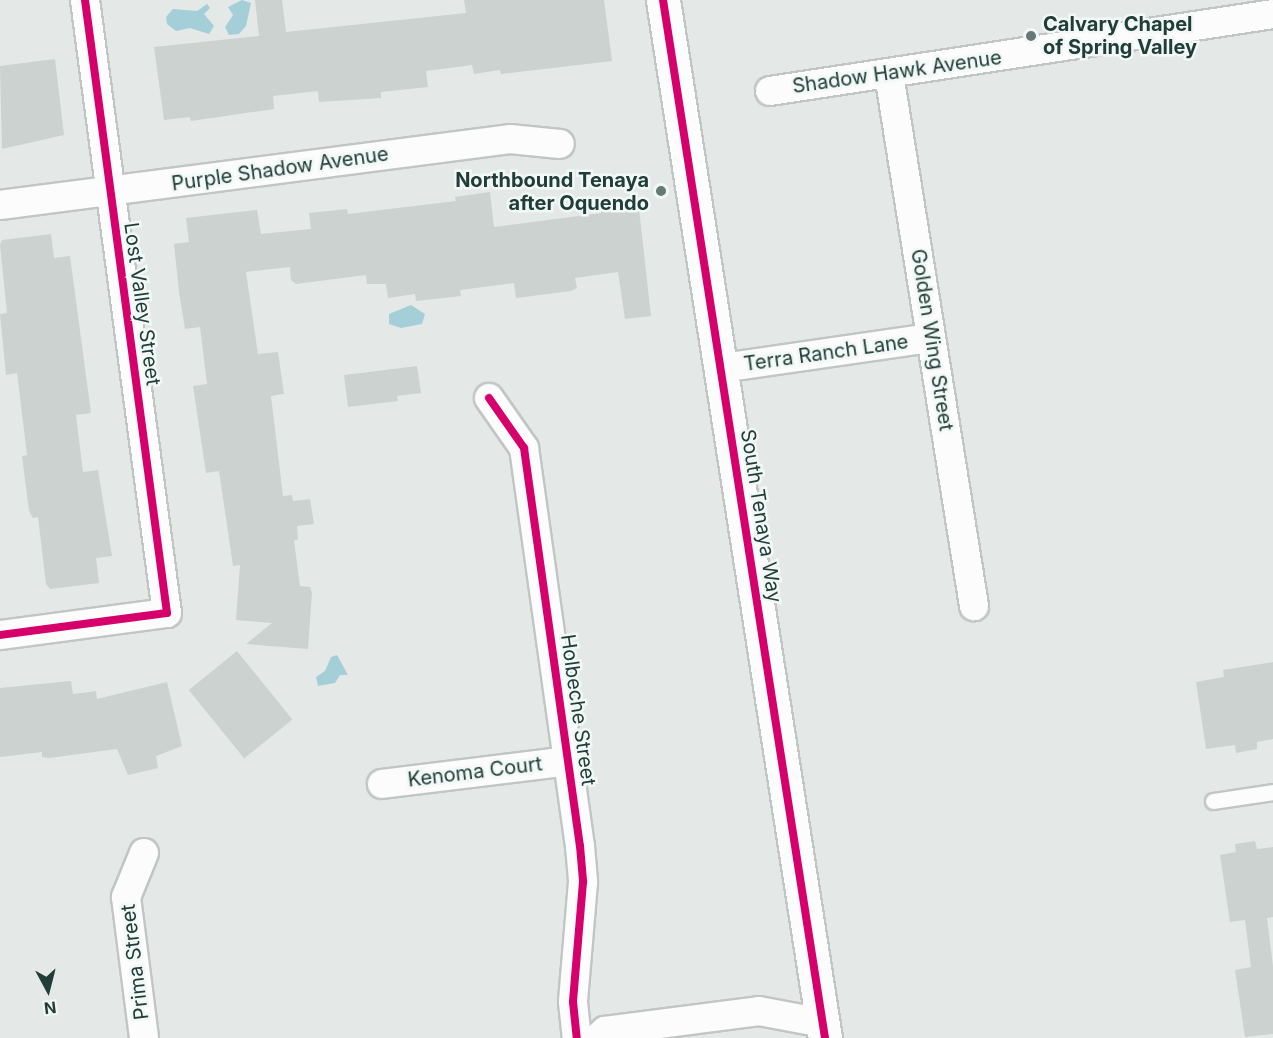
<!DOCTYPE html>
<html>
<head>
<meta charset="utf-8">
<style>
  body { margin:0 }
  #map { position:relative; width:1273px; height:1038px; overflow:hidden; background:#e4e9e7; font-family:Inter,sans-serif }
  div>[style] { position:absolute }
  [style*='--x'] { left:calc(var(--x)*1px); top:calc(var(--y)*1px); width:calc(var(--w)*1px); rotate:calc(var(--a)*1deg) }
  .water>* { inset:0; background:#a4ced8 }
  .building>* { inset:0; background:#ccd2d0; transform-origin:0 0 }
  .roads { filter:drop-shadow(2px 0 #c1c6c4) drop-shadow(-2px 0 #c1c6c4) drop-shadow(0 2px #c1c6c4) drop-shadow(0 -2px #c1c6c4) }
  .service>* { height:15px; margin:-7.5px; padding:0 7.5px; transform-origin:7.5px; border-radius:7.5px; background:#fbfcfb }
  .minor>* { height:28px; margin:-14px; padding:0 14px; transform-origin:14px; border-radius:14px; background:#fbfcfb }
  .tertiary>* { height:33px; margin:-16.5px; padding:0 16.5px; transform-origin:16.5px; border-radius:16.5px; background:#fbfcfb }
  .cycleway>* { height:8px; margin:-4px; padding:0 4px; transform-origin:4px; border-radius:4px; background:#d6006c }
  .dots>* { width:16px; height:16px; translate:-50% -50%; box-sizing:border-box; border:3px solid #f1f8f5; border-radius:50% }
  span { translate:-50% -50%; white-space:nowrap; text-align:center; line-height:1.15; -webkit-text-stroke:5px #f1f8f5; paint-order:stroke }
  .poi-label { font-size:20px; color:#213d37; font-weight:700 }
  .left { translate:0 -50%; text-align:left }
  .right { translate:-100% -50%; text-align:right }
  .street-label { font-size:20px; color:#213d37 }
  .north { position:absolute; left:18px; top:960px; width:60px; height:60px; -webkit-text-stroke:4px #f1f8f5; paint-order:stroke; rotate:173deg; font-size:16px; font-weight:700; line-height:24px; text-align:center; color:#213d37 }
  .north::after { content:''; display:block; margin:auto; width:21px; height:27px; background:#213d37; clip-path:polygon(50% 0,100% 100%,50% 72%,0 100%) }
</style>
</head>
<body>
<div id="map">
  <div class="water">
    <div style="clip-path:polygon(242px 0,251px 3px,246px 26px,239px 34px,229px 35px,225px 27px,233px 15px,228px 7px)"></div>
    <div style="clip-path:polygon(207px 4px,210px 8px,204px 14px,214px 26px,209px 34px,190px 28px,176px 31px,167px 24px,166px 17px,173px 9px,197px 11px)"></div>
    <div style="clip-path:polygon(411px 305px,425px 314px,422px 324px,401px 328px,389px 324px,389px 314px)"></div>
    <div style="clip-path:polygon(337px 655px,348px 675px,340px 675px,335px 683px,318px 686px,316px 677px,325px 671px,331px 657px)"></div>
  </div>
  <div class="building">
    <div style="clip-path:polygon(255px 0,282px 0,286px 32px,466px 13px,464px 0,604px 0,612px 61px,501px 74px,500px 70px,474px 74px,472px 65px,426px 71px,428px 87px,381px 92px,381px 98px,319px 102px,318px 91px,273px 96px,274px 109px,191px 121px,190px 117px,164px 120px,154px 47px,259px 36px)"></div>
    <div style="clip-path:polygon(55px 59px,64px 135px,2px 149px,0 66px)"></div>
    <div style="clip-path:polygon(490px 192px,494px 227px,601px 213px,600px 206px,638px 200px,651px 316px,625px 319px,618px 272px,575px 278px,577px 288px,571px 291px,516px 298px,514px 283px,460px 290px,461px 296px,416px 301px,415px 294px,388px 298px,386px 284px,367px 284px,366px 275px,296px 284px,291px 280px,290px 267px,246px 272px,258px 354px,278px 352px,284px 394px,271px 396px,283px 496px,292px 495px,293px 501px,310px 499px,314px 524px,297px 526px,298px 540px,294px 540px,300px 586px,310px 587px,312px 593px,308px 649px,246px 644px,272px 623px,236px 620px,240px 565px,233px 566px,219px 471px,206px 473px,193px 386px,207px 384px,200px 327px,185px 329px,179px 292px,174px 244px,189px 242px,186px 218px,257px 210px,261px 234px,311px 229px,309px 213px,347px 209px,348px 214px,456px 201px,455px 197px)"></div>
    <div style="clip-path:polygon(51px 234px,54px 258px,70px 256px,91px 413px,76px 415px,83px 472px,98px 470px,112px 556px,96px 558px,99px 583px,50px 589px,46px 584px,38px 517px,33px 518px,29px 511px,22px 456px,27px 455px,17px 373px,6px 375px,0 314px,7px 313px,0 245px,2px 240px)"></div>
    <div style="clip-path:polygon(417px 366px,421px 393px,397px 396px,398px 401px,348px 407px,344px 375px)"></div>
    <div style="left:237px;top:651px;width:88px;height:62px;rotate:51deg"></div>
    <div style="clip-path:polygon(1273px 662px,1273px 739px,1257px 742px,1257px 749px,1236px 753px,1235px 745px,1206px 749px,1196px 682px,1224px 677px,1223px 670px)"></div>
    <div style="clip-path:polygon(71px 681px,73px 694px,96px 691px,97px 699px,167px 682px,182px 746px,156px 756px,158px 768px,128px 775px,117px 749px,49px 758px,42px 757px,42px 752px,0 757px,0 688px)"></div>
    <div style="clip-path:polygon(1255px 841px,1257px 849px,1273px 847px,1273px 917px,1267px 918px,1273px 966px,1273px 1034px,1245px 1037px,1235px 970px,1251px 967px,1245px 920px,1230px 922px,1220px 855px,1236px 852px,1235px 844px)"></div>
  </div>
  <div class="roads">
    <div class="service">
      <div style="--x:1213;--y:801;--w:61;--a:-8.5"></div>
    </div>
    <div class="minor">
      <div style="--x:889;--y:74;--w:539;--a:80.92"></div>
      <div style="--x:770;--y:91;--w:509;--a:-8.7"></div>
      <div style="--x:0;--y:205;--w:514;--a:-7.37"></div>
      <div style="--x:510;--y:139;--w:50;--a:5.7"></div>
      <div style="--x:722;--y:368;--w:211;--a:-8.2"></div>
      <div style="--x:489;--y:398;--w:61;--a:55"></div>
      <div style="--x:524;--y:448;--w:402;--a:82"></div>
      <div style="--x:580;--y:846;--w:36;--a:85"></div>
      <div style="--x:583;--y:882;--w:120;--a:94.8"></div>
      <div style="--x:573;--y:1002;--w:36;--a:84"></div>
      <div style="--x:0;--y:635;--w:168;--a:-7.5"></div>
      <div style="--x:167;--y:613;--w:618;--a:-97.62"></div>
      <div style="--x:382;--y:784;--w:187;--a:-7"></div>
      <div style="--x:144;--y:853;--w:48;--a:112.2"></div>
      <div style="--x:126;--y:897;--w:142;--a:82.7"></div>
      <div style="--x:597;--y:1038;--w:11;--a:-41"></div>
      <div style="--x:605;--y:1031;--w:155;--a:-7.4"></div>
      <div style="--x:759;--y:1011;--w:65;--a:10.6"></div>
    </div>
    <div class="tertiary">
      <div style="--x:663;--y:0;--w:1051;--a:81.13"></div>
    </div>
  </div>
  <div class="cycleway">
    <div style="--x:663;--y:0;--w:1051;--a:81.13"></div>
    <div style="--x:489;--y:398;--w:61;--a:55"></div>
    <div style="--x:524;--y:448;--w:402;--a:82"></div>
    <div style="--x:580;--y:846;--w:36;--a:85"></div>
    <div style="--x:583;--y:882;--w:120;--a:94.8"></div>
    <div style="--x:573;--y:1002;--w:36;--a:84"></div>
    <div style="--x:0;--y:635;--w:168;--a:-7.5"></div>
    <div style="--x:167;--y:613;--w:618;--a:-97.62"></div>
  </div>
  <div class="dots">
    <div style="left:1031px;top:36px;background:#657975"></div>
    <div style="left:661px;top:191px;background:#657975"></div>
  </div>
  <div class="poi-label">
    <span class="left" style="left:1043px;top:36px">Calvary Chapel<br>of Spring Valley</span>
    <span class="right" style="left:649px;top:192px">Northbound Tenaya<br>after Oquendo</span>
  </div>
  <div class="street-label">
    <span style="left:897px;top:72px;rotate:-8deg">Shadow Hawk Avenue</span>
    <span style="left:280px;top:169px;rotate:-8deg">Purple Shadow Avenue</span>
    <span style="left:142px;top:304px;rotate:82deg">Lost Valley Street</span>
    <span style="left:932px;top:340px;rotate:81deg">Golden Wing Street</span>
    <span style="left:826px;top:353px;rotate:-8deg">Terra Ranch Lane</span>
    <span style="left:761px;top:516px;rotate:81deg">South Tenaya Way</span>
    <span style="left:578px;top:710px;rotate:82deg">Holbeche Street</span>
    <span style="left:475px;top:772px;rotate:-7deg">Kenoma Court</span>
    <span style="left:135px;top:962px;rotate:-97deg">Prima Street</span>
  </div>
  <div class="north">N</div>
</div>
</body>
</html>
